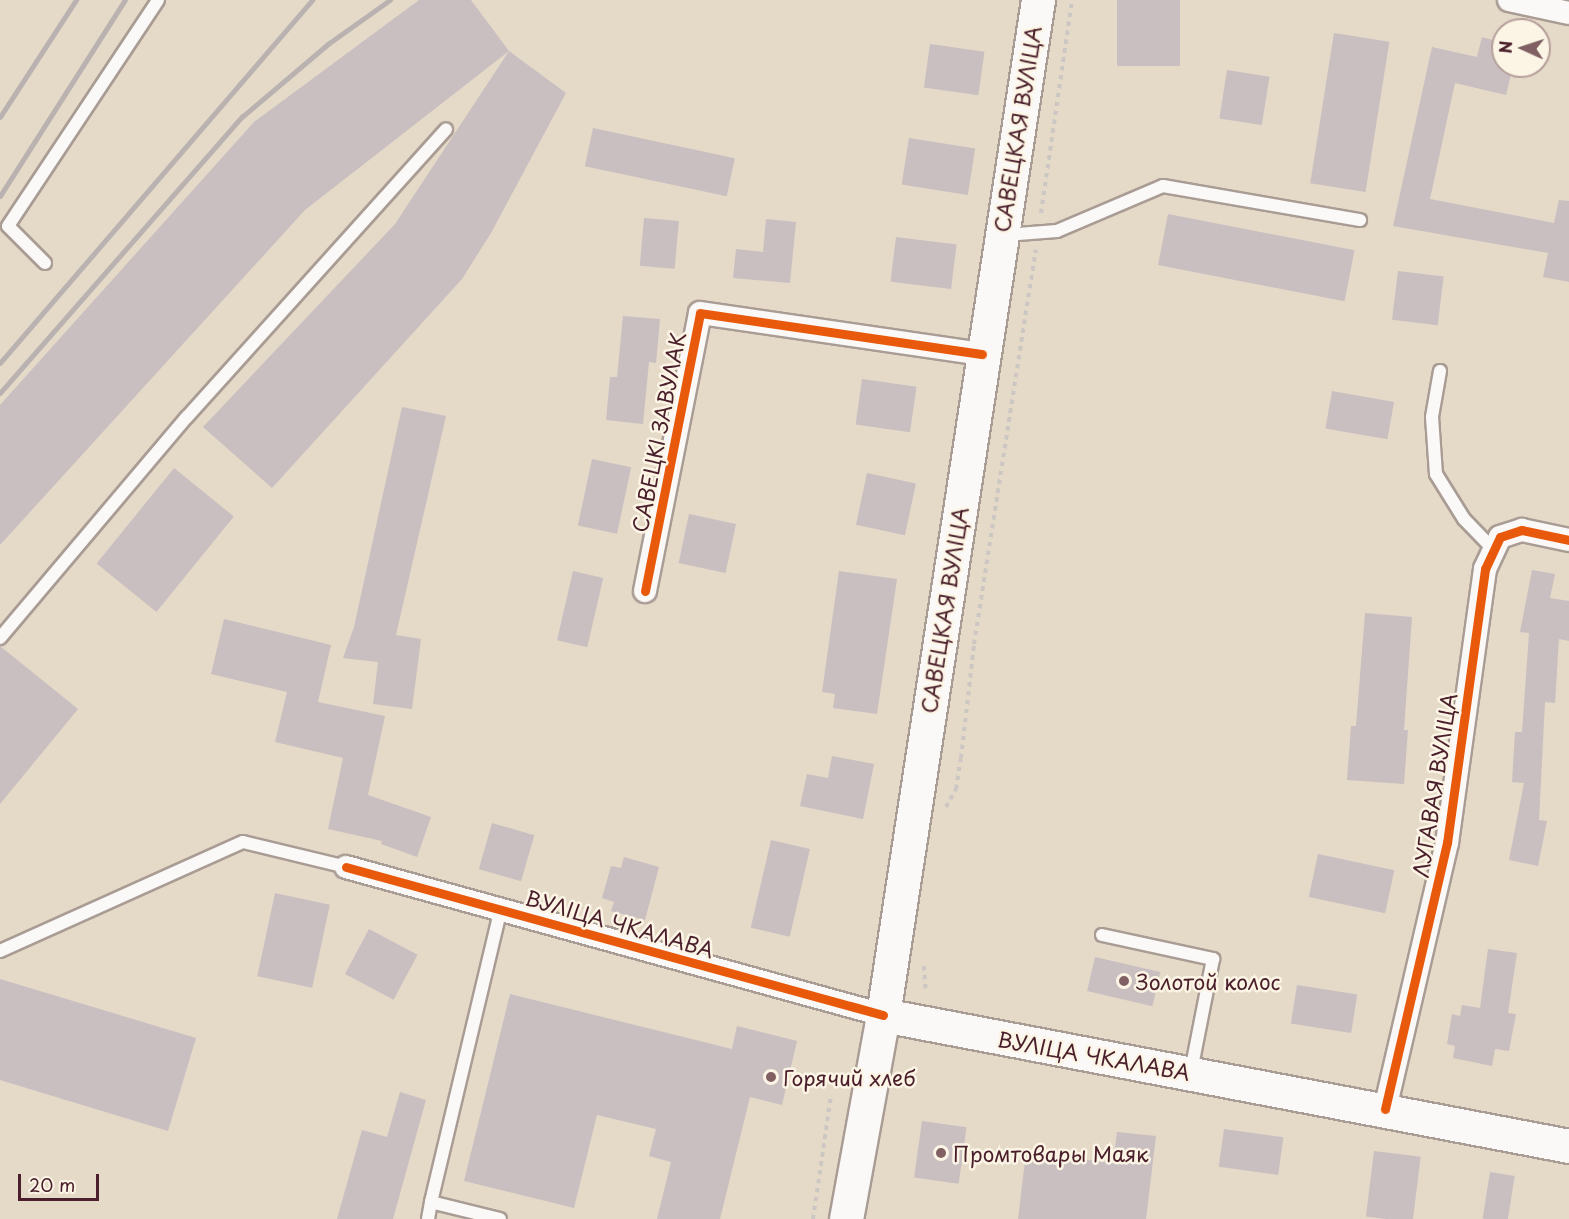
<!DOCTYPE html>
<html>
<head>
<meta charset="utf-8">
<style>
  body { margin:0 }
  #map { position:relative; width:1569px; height:1219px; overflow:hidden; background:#e5d9c8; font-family:"Playpen Sans",sans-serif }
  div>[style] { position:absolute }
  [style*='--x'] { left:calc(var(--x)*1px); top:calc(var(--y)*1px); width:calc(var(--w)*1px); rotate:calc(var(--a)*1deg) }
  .building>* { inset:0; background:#c9bfc1; transform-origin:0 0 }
  .path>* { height:4px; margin-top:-2px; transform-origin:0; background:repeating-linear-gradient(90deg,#cdc7c4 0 4.5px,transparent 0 9px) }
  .roads { filter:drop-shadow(2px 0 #a99c94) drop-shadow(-2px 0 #a99c94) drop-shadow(0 2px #a99c94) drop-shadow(0 -2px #a99c94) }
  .service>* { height:12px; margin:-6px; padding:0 6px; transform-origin:6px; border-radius:6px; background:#fbf9f7 }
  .minor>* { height:22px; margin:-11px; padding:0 11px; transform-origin:11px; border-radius:11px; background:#fbf9f7 }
  .secondary>* { height:33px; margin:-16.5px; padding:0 16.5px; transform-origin:16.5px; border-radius:16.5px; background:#fbf9f7 }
  .trunk>* { height:33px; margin:-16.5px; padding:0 16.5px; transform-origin:16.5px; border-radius:16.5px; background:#fbf9f7 }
  .rail>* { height:4.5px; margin:-2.25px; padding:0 2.25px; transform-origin:2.25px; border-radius:2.25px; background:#b9b2b1 }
  .cycleway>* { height:9px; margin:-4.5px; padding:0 4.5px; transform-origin:4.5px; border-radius:4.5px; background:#e8590c }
  .dots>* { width:16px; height:16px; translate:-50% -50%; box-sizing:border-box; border:3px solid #fcf5e5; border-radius:50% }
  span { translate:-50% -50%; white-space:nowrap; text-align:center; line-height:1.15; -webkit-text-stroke:5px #fcf5e5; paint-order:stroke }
  .street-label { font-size:21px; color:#4a1f2b }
  .poi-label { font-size:21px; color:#4a1f2b }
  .left { translate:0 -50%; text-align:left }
  .north { position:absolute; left:1491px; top:18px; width:60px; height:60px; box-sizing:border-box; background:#fcf5e5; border:2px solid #b59f9b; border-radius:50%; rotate:273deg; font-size:16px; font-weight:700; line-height:24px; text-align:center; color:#4a1f2b }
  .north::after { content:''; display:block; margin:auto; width:21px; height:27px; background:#806062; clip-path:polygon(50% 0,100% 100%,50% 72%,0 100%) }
  .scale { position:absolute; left:18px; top:1174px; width:81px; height:27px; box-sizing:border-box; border:3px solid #4a1f2b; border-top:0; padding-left:8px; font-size:18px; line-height:21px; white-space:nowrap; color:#4a1f2b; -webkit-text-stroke:4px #fcf5e5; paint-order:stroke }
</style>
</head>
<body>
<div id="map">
  <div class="building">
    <div style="clip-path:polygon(419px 0,471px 0,509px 51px,305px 210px,0 545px,0 405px,254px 122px)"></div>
    <div style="left:1117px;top:0;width:63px;height:66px"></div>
    <div style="left:1334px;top:33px;width:56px;height:152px;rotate:9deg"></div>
    <div style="clip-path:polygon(1482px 37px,1503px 43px,1503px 66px,1513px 66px,1506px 95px,1455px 83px,1430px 199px,1554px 223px,1559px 200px,1569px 201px,1569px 282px,1543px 277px,1548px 253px,1393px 226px,1432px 47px,1477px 57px)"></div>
    <div style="left:930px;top:44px;width:55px;height:44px;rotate:8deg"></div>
    <div style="clip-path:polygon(509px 51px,566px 93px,491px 233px,462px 279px,272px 488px,203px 427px,395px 224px)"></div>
    <div style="left:1227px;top:70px;width:43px;height:49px;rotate:9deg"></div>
    <div style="left:593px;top:128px;width:145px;height:39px;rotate:12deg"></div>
    <div style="left:909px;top:138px;width:67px;height:47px;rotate:9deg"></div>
    <div style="left:1168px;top:214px;width:190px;height:52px;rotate:11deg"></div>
    <div style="left:644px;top:218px;width:35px;height:48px;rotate:5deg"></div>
    <div style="clip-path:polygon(766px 219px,796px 222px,790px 283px,733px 278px,736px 249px,763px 252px)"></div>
    <div style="left:896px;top:237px;width:61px;height:45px;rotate:7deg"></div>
    <div style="left:1398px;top:271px;width:46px;height:49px;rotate:7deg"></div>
    <div style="clip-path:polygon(623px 316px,660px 319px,656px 363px,649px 362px,643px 424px,606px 420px,610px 377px,617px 377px)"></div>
    <div style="left:862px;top:379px;width:55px;height:46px;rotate:8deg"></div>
    <div style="left:1332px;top:391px;width:63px;height:38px;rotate:10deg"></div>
    <div style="clip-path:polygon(402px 407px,446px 416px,396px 635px,421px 639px,412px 709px,373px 704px,378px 662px,343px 658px,354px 627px)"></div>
    <div style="left:592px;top:459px;width:40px;height:68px;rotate:12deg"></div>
    <div style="left:174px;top:468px;width:77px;height:123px;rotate:39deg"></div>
    <div style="left:867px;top:473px;width:50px;height:53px;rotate:12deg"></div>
    <div style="left:689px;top:514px;width:48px;height:50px;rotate:12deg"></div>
    <div style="clip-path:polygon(1532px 570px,1555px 574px,1550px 598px,1569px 601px,1569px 641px,1559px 639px,1555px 703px,1545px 702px,1539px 820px,1547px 821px,1538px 866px,1509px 860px,1524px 783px,1512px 782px,1515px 732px,1522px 732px,1529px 633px,1520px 632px)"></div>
    <div style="left:573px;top:571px;width:31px;height:71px;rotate:13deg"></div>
    <div style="clip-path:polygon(839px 571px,897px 579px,877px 714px,833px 708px,835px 694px,822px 692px)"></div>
    <div style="clip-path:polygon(1365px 613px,1412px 617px,1404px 730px,1408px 730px,1404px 784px,1347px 780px,1351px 726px,1356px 726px)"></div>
    <div style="clip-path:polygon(224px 619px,331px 645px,318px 702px,385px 716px,368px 795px,431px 817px,417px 857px,381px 844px,382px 841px,328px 829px,343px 758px,275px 742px,287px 692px,211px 674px)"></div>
    <div style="clip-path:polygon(0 646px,78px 709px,0 804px)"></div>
    <div style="clip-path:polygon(832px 756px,874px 764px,863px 819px,800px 806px,807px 774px,828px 778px)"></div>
    <div style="left:492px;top:823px;width:44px;height:48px;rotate:16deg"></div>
    <div style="left:771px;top:840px;width:40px;height:90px;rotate:13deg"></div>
    <div style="left:1318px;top:854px;width:78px;height:44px;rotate:12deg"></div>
    <div style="clip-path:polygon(624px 857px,659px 867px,645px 920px,611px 911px,614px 902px,602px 898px,611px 866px,621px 868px)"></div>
    <div style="left:275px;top:893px;width:56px;height:85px;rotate:12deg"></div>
    <div style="left:369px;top:929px;width:55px;height:51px;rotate:28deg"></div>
    <div style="clip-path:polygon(1488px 949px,1517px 953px,1508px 1013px,1516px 1014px,1509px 1051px,1495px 1049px,1492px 1066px,1453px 1058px,1455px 1046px,1447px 1044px,1452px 1014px,1460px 1016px,1462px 1005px,1480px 1008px)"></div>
    <div style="left:1095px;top:957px;width:67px;height:35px;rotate:13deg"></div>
    <div style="clip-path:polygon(0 979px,196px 1038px,168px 1131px,0 1080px)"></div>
    <div style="left:1297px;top:985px;width:61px;height:39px;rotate:9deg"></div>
    <div style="clip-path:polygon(510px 994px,732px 1049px,737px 1026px,797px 1041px,782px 1105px,750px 1097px,720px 1219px,657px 1219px,671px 1162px,649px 1156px,656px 1129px,597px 1115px,574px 1208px,464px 1181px)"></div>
    <div style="clip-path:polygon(400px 1092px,426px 1100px,393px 1219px,337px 1219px,362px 1130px,387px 1137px)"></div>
    <div style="left:922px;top:1121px;width:45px;height:57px;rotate:8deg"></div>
    <div style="left:1224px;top:1129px;width:60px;height:38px;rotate:8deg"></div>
    <div style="clip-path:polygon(1117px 1132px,1156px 1136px,1146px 1219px,1018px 1219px,1026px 1152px,1113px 1163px)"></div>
    <div style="left:1374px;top:1151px;width:47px;height:66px;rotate:7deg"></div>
    <div style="left:1490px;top:1172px;width:25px;height:47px;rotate:9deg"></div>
  </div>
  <div class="path">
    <div style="--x:1041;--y:213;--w:215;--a:-81.7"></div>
    <div style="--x:946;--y:807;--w:21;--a:-61"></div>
    <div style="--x:956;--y:789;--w:31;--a:-81"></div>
    <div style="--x:961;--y:758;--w:115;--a:-83.5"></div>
    <div style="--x:974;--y:644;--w:399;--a:-81.1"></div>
    <div style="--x:924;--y:966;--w:26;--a:86"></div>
    <div style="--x:813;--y:1219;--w:125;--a:-81.7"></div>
  </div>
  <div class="roads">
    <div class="service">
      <div style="--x:1005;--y:235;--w:52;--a:-4.4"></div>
      <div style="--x:1057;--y:231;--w:115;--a:-23"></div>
      <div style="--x:1163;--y:186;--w:200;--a:9.8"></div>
      <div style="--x:45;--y:263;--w:52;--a:-135"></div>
      <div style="--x:8;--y:226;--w:271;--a:-56.4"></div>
      <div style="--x:1440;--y:371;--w:47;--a:99.9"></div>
      <div style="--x:1432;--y:417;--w:57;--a:86"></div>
      <div style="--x:1436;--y:474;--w:53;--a:58.1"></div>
      <div style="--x:1464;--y:519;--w:43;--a:45.9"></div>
      <div style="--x:0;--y:638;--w:289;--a:-49.8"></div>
      <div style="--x:187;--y:417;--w:387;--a:-48"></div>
      <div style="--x:1102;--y:935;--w:114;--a:12.2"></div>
      <div style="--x:1213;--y:959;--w:114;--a:101.1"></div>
      <div style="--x:0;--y:951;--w:266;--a:-24.2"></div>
      <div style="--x:243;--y:842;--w:106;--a:13.6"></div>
      <div style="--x:428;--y:1219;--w:17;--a:-80"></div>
      <div style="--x:500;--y:1219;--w:71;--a:-166.2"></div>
      <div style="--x:431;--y:1202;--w:302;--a:-76.6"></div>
    </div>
    <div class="minor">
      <div style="--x:1509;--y:0;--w:61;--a:12.2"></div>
      <div style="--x:645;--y:591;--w:283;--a:-78.8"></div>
      <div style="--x:700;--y:313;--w:285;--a:8.3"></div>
      <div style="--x:346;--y:867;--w:557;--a:15.41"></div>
      <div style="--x:1385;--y:1109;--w:273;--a:-76.9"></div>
      <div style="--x:1447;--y:843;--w:277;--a:-82.1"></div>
      <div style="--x:1485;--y:569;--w:35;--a:-65"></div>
      <div style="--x:1500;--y:537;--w:23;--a:-18"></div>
      <div style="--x:1522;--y:530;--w:48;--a:12"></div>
    </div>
    <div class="secondary">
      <div style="--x:883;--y:1015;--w:1027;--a:-81.32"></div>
    </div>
    <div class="trunk">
      <div style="--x:846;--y:1219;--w:207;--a:-79.7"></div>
      <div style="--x:883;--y:1015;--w:698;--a:10.81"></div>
    </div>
  </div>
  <div class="rail">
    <div style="--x:0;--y:117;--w:140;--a:-57"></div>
    <div style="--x:0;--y:196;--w:232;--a:-57.5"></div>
    <div style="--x:0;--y:363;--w:479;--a:-49.3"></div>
    <div style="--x:0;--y:393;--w:367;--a:-48.8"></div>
    <div style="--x:242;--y:117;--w:113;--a:-40.3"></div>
    <div style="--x:328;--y:44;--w:76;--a:-35.4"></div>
  </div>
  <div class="cycleway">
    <div style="--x:645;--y:591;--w:283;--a:-78.8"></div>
    <div style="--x:700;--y:313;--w:285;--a:8.3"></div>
    <div style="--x:346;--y:867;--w:557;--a:15.41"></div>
    <div style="--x:1385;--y:1109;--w:273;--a:-76.9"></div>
    <div style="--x:1447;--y:843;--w:277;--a:-82.1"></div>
    <div style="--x:1485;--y:569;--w:35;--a:-65"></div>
    <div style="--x:1500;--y:537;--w:23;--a:-18"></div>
    <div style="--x:1522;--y:530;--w:48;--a:12"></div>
  </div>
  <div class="dots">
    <div style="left:1124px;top:981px;background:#806062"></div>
    <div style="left:771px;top:1077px;background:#806062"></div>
    <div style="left:941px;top:1153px;background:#806062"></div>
  </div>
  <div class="street-label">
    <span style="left:1017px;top:129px;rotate:-81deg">САВЕЦКАЯ ВУЛІЦА</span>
    <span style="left:658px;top:432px;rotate:-79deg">САВЕЦКІ ЗАВУЛАК</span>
    <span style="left:944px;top:610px;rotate:-81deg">САВЕЦКАЯ ВУЛІЦА</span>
    <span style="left:1434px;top:785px;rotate:-81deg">ЛУГАВАЯ ВУЛІЦА</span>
    <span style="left:620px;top:923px;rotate:16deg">ВУЛІЦА ЧКАЛАВА</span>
    <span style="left:1094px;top:1055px;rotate:10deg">ВУЛІЦА ЧКАЛАВА</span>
  </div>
  <div class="poi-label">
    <span class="left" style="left:1136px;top:981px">Золотой колос</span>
    <span class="left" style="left:783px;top:1077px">Горячий хлеб</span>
    <span class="left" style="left:953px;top:1153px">Промтовары Маяк</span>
  </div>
  <div class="north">N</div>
  <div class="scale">20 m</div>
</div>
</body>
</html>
